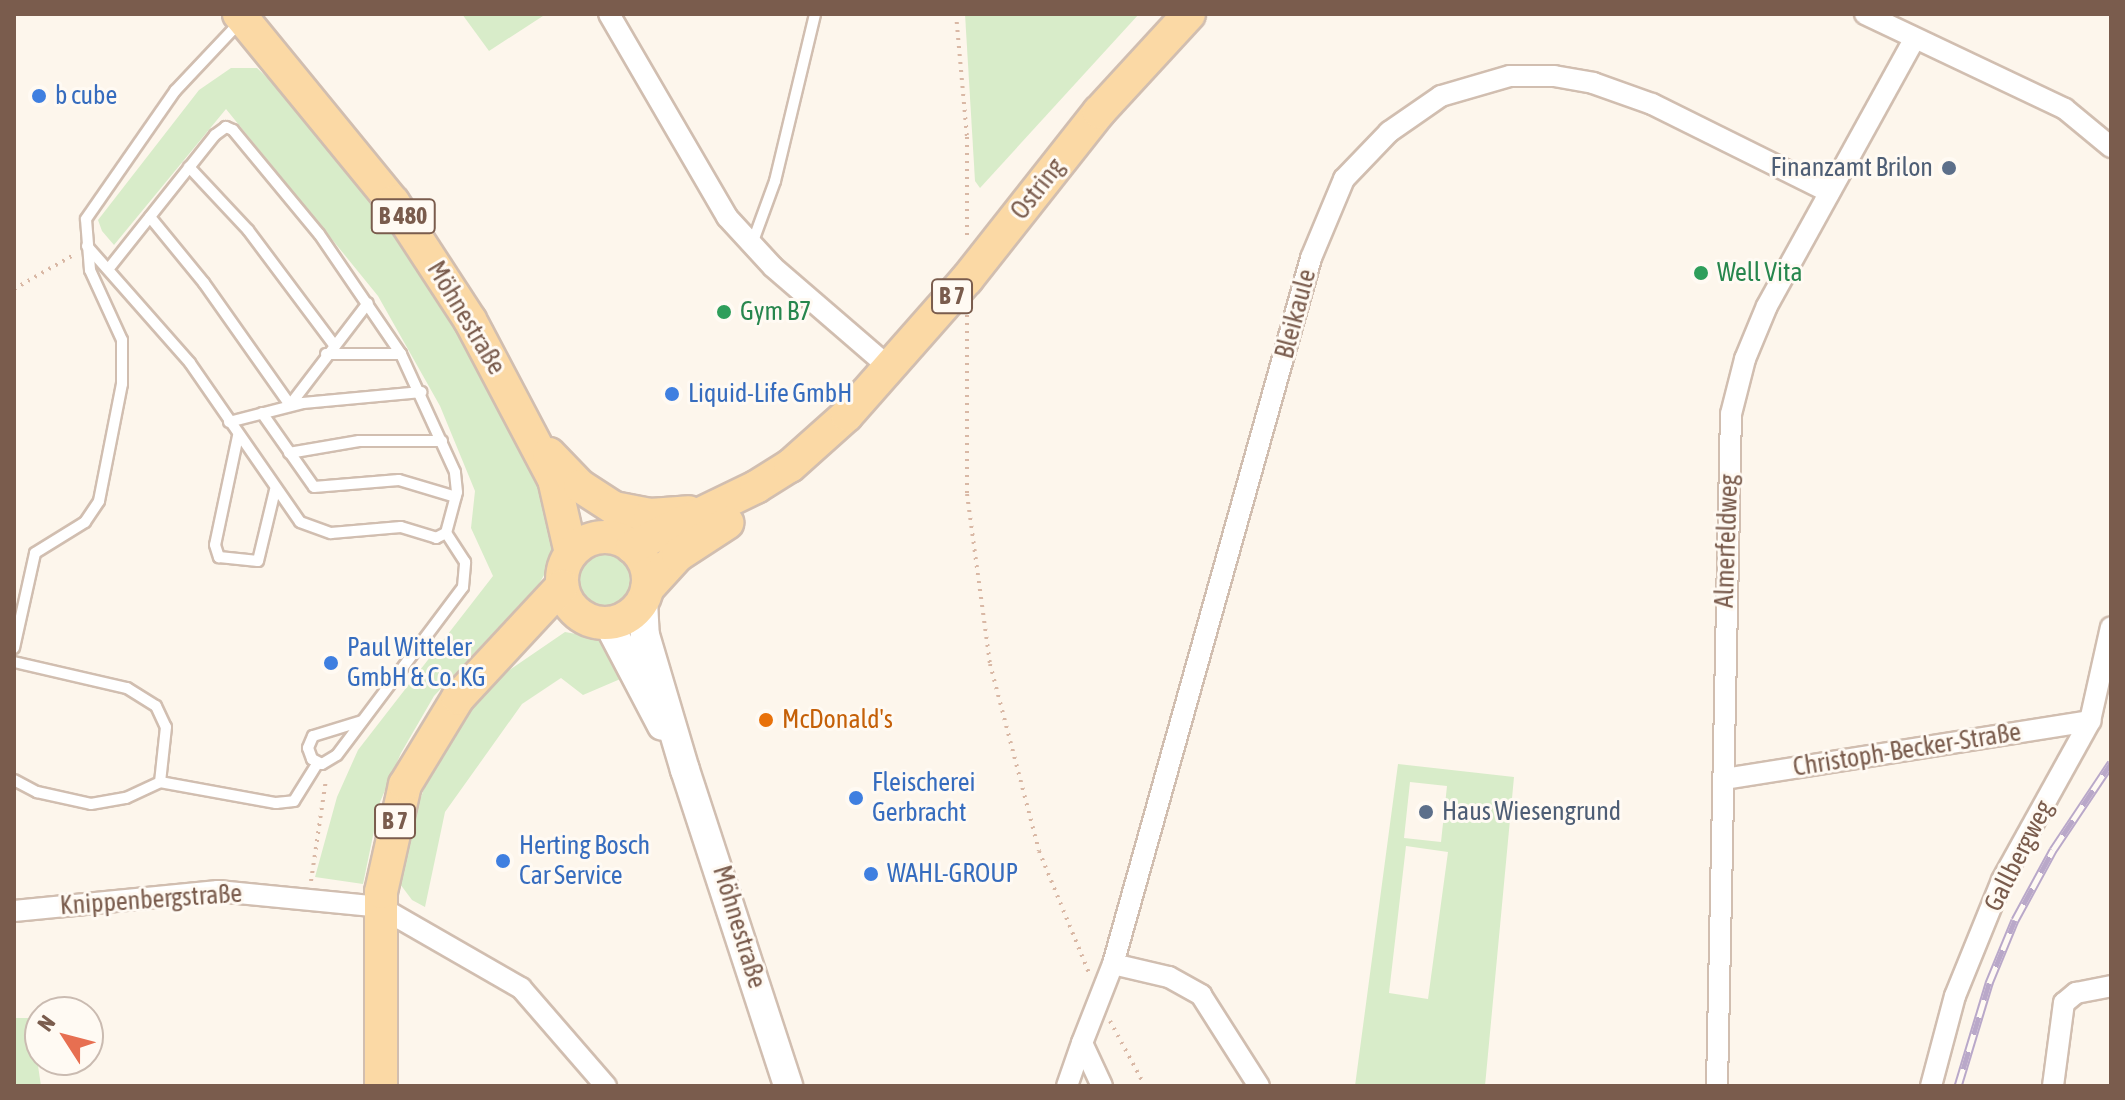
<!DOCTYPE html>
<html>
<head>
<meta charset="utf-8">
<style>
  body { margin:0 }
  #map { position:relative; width:2125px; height:1100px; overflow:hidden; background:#fdf6ec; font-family:"Asap Condensed",sans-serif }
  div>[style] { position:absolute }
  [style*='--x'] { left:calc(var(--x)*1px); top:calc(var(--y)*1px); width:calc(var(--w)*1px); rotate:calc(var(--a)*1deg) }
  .green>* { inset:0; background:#d8ecc9 }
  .round { border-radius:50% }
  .path>* { height:4px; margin-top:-2px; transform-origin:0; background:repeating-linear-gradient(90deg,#d9b8a5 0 2px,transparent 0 8px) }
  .roads { filter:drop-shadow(2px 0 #d1beb0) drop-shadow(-2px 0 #d1beb0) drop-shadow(0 2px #d1beb0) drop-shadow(0 -2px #d1beb0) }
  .lane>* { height:10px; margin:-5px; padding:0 5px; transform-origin:5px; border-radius:5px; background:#fff }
  .street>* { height:20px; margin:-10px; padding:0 10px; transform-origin:10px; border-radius:10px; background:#fff }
  .secondary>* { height:28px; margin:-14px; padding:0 14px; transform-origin:14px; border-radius:14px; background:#fff }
  .primary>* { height:32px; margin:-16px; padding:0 16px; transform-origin:16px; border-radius:16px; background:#fbd9a5 }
  .primary>.ring { margin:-16px; padding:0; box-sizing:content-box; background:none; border:32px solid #fbd9a5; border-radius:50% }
  .rail>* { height:9px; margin-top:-4.5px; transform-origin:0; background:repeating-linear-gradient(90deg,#fffaf3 0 18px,#b9a8c9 0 36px); box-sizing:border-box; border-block:2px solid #b9a8c9 }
  .dots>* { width:22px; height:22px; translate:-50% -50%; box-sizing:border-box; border:4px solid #fffaf3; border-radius:50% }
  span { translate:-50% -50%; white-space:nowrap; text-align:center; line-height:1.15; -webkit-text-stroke:6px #fffaf3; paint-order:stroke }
  .shield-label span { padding:2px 6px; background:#fffaf3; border:2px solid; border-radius:6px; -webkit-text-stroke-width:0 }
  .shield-label { font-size:24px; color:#7a5c4d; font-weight:700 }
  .shop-label { font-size:26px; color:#366cbe }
  .left { translate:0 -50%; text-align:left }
  .service-label { font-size:26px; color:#4e5e75 }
  .right { translate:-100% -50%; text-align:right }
  .street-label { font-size:26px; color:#7a5c4d }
  .leisure-label { font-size:26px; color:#27864d }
  .food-label { font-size:26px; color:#c56008 }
  .frame { position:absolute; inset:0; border:16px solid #7a5c4d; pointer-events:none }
  .north { position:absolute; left:24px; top:996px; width:80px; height:80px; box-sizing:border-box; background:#fffaf3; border:2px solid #cabbb1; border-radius:50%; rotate:306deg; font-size:22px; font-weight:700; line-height:32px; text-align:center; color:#7a5c4d }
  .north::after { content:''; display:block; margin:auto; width:28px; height:36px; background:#e76f51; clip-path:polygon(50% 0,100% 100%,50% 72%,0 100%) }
</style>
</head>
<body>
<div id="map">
  <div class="green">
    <div style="clip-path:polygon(462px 14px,546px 14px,489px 51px)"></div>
    <div style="clip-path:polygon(965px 14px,1139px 14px,980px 188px,975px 181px)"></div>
    <div style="clip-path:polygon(231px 68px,257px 68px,293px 102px,369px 194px,451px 313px,533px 463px,553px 516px,557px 552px,539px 584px,434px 696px,401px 753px,380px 802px,363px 884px,315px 877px,337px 797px,358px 750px,493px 576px,471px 528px,475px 491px,440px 406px,378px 296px,226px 109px,114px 245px,102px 231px,98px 220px,199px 90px)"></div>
    <div class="round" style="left:573px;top:547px;width:66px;height:66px"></div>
    <div style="clip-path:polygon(565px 632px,604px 639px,625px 677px,583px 695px,561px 678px,522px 704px,445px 812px,425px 907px,412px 900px,400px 884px,409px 829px,434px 762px,466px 710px,492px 682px)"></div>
    <div style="clip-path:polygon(evenodd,1398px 764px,1514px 777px,1485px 1086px,1355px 1086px,1398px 764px,1410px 782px,1447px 786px,1441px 842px,1404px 838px,1410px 782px,1398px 764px,1406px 846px,1448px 852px,1428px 999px,1389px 993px,1406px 846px)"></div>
    <div style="clip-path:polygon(14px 1018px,31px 1018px,41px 1086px,14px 1086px)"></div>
  </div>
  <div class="path">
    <div style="--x:956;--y:14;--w:123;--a:84.9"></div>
    <div style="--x:967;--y:137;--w:102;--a:90"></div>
    <div style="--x:14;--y:289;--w:70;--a:-29.8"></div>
    <div style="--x:967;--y:315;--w:179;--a:90"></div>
    <div style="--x:967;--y:494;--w:172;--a:82.3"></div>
    <div style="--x:990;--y:664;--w:193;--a:75.3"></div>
    <div style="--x:1039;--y:851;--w:132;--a:67.7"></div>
    <div style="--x:311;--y:881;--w:103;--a:-81.6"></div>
    <div style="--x:1110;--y:1021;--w:74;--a:61.7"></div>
  </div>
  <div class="roads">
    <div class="lane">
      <div style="--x:189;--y:167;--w:86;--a:46.9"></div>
      <div style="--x:248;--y:230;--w:144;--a:53.2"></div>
      <div style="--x:150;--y:217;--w:85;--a:50.7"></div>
      <div style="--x:204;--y:283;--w:149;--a:54.8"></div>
      <div style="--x:290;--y:405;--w:128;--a:-52.6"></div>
      <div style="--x:752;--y:244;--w:67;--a:-69.9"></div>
      <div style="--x:775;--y:181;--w:172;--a:-76.5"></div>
      <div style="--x:87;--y:246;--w:156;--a:48.6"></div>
      <div style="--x:190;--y:363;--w:193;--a:55.3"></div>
      <div style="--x:300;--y:522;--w:33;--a:20"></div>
      <div style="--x:331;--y:533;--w:70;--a:-4.9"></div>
      <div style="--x:401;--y:527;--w:37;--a:17"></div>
      <div style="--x:436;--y:538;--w:11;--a:-27"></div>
      <div style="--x:446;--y:533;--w:42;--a:-75"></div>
      <div style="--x:457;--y:492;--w:20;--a:-96"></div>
      <div style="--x:455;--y:472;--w:130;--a:-114.6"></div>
      <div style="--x:401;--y:354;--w:145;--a:-124.3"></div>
      <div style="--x:319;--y:234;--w:135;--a:-129.6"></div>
      <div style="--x:233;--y:130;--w:8;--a:-157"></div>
      <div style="--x:226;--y:127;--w:14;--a:144"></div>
      <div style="--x:215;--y:135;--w:169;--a:128.5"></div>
      <div style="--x:326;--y:354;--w:75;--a:0"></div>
      <div style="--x:262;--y:413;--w:90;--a:54.9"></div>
      <div style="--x:314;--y:487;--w:85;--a:-4.7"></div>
      <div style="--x:399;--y:480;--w:59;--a:16.6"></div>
      <div style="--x:229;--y:422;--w:76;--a:-14.4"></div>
      <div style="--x:303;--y:403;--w:119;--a:-5.3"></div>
      <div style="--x:238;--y:436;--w:111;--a:101.9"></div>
      <div style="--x:215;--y:545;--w:13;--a:72"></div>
      <div style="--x:219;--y:557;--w:39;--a:6"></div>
      <div style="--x:258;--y:561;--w:73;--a:-76.5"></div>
      <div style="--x:289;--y:453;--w:71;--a:-9.7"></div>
      <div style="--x:359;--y:441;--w:83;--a:0"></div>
      <div style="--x:14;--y:648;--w:97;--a:-77.5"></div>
      <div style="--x:35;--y:553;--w:59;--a:-31.8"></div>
      <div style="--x:85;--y:522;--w:25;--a:-56"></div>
      <div style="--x:99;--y:501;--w:119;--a:-78.9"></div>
      <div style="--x:122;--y:384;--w:44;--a:-90"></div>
      <div style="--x:122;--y:340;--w:77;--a:-114.6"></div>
      <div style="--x:90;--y:270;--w:51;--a:-94.5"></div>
      <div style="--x:86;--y:219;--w:156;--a:-55.2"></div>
      <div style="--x:175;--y:91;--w:95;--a:-46.7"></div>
      <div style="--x:14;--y:662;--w:116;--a:13"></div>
      <div style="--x:127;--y:688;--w:34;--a:32"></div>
      <div style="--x:156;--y:706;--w:23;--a:65"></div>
      <div style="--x:166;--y:727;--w:55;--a:96.2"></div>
      <div style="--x:160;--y:782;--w:118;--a:10.3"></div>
      <div style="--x:276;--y:803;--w:18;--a:-6"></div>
      <div style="--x:294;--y:801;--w:44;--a:-58.1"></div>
      <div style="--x:362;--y:721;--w:51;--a:163"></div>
      <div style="--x:313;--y:736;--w:13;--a:113"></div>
      <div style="--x:308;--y:748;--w:12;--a:70"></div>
      <div style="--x:312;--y:759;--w:11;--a:27"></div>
      <div style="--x:322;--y:764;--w:17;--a:-31"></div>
      <div style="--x:337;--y:755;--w:210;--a:-53.1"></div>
      <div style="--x:463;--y:587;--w:25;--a:-85"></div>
      <div style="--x:465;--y:562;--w:35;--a:-123"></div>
      <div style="--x:14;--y:780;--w:26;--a:28"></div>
      <div style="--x:37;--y:792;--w:55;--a:12.5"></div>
      <div style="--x:91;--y:804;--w:36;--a:-10"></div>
      <div style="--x:126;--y:798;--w:38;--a:-25"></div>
    </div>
    <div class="street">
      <div style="--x:609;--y:14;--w:235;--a:59.8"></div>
      <div style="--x:727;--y:217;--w:68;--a:47.4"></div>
      <div style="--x:773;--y:267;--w:155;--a:40.8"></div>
      <div style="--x:1865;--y:14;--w:221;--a:25.4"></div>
      <div style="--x:2065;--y:109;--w:60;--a:39.6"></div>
      <div style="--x:1724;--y:779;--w:371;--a:-9"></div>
      <div style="--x:14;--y:911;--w:205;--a:-5.6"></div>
      <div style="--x:218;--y:891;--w:163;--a:5.6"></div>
      <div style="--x:380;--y:907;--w:163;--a:29.9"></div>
      <div style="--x:521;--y:988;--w:130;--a:49.1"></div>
      <div style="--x:1113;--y:964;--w:57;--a:13.1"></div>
      <div style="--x:1169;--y:977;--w:37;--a:29"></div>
      <div style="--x:1201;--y:995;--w:108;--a:57.5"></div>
      <div style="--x:1067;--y:1086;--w:46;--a:-70.8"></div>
      <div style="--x:1102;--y:1086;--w:47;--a:-114.9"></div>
      <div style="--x:1082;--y:1043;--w:85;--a:-68.6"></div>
      <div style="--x:1113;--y:964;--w:733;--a:-74.33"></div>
      <div style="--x:1311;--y:258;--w:86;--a:-67.3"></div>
      <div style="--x:1344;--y:179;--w:65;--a:-46.2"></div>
      <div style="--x:1389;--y:132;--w:63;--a:-34.7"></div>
      <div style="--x:1441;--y:96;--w:72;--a:-16.2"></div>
      <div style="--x:1510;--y:76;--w:44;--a:0"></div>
      <div style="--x:1554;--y:76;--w:40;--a:10"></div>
      <div style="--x:1593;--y:83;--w:63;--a:19.6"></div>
      <div style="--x:1652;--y:104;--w:198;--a:26.4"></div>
      <div style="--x:1717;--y:1086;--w:672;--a:-88.81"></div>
      <div style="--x:1731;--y:414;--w:57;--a:-75.7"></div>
      <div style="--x:1745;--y:359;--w:57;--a:-67.5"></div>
      <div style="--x:1767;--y:306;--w:304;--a:-61.1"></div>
      <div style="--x:1931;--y:1086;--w:93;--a:-75.1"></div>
      <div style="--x:1955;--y:996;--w:125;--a:-67.9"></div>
      <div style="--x:2002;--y:880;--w:182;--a:-61"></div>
      <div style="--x:2090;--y:721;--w:96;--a:-77.4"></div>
      <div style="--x:2053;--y:1086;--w:84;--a:-82.5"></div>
      <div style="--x:2064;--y:1003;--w:16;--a:-40"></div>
      <div style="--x:2076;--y:993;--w:36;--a:-11"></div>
    </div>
    <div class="secondary">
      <div style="--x:643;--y:601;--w:34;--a:87"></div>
      <div style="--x:645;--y:635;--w:141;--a:73.5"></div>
      <div style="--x:685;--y:770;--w:332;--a:71.9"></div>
      <div style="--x:608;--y:623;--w:116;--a:62.3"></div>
    </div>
    <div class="primary">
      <div style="--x:239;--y:14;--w:243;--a:50.7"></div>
      <div style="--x:393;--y:202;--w:141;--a:56.9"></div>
      <div style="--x:470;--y:320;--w:180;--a:62.2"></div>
      <div style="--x:554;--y:479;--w:76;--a:77.1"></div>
      <div style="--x:549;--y:454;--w:45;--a:45.9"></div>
      <div style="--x:580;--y:486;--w:40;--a:32.9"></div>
      <div style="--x:614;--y:508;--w:37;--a:11"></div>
      <div style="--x:650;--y:515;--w:39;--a:-4"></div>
      <div class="ring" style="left:562px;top:537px;width:54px;height:54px"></div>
      <div style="--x:632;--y:547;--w:138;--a:-25.8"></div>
      <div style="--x:756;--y:487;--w:40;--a:-32"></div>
      <div style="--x:790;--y:466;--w:76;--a:-41.8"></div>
      <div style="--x:847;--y:415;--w:181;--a:-48.6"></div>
      <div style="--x:967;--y:279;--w:213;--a:-51.7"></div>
      <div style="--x:1099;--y:112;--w:133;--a:-47.4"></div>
      <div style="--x:647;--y:589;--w:46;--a:-47.6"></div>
      <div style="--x:678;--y:555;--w:59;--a:-33.1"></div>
      <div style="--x:381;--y:1086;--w:194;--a:-90"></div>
      <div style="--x:381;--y:892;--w:110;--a:-77.4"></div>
      <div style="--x:405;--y:785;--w:102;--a:-58.7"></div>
      <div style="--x:458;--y:698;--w:153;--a:-47.1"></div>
    </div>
  </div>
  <div class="rail">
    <div style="--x:1958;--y:1086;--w:108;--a:-73.2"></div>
    <div style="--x:1989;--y:983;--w:68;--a:-67.6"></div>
    <div style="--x:2015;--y:920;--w:80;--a:-61.5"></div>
    <div style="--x:2053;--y:850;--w:105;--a:-56.3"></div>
  </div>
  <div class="dots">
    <div style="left:39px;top:96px;background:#3f7fe0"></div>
    <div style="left:1949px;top:168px;background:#5c6f8a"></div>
    <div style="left:1701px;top:273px;background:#2e9e5b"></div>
    <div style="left:724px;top:312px;background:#2e9e5b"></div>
    <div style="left:672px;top:394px;background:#3f7fe0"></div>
    <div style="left:331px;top:663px;background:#3f7fe0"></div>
    <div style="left:766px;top:720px;background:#e8710a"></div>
    <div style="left:856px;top:798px;background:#3f7fe0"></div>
    <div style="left:1426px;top:812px;background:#5c6f8a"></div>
    <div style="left:503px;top:861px;background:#3f7fe0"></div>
    <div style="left:871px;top:874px;background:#3f7fe0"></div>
  </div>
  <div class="shield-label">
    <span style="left:403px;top:216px">B 480</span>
    <span style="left:952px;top:296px">B 7</span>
    <span style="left:395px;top:821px">B 7</span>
  </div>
  <div class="shop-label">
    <span class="left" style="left:55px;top:96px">b cube</span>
    <span class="left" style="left:688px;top:394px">Liquid-Life GmbH</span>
    <span class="left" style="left:347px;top:663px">Paul Witteler<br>GmbH &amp; Co. KG</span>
    <span class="left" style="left:872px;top:798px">Fleischerei<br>Gerbracht</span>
    <span class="left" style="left:519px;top:861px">Herting Bosch<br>Car Service</span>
    <span class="left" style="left:887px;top:874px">WAHL-GROUP</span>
  </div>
  <div class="service-label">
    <span class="right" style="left:1933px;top:168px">Finanzamt Brilon</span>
    <span class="left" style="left:1442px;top:812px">Haus Wiesengrund</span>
  </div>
  <div class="street-label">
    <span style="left:1038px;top:189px;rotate:-52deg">Ostring</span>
    <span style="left:1296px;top:314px;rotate:-75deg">Bleikaule</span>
    <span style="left:466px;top:318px;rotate:59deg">Möhnestraße</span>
    <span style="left:1727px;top:541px;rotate:-88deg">Almerfeldweg</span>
    <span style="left:1907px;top:750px;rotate:-9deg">Christoph-Becker-Straße</span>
    <span style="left:2019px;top:856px;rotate:-63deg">Gallbergweg</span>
    <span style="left:151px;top:900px;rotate:-4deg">Knippenbergstraße</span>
    <span style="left:739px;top:927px;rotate:73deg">Möhnestraße</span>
  </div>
  <div class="leisure-label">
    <span class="left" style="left:1717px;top:273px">Well Vita</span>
    <span class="left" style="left:740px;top:312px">Gym B7</span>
  </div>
  <div class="food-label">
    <span class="left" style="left:782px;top:720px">McDonald's</span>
  </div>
  <div class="frame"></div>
  <div class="north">N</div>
</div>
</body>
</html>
